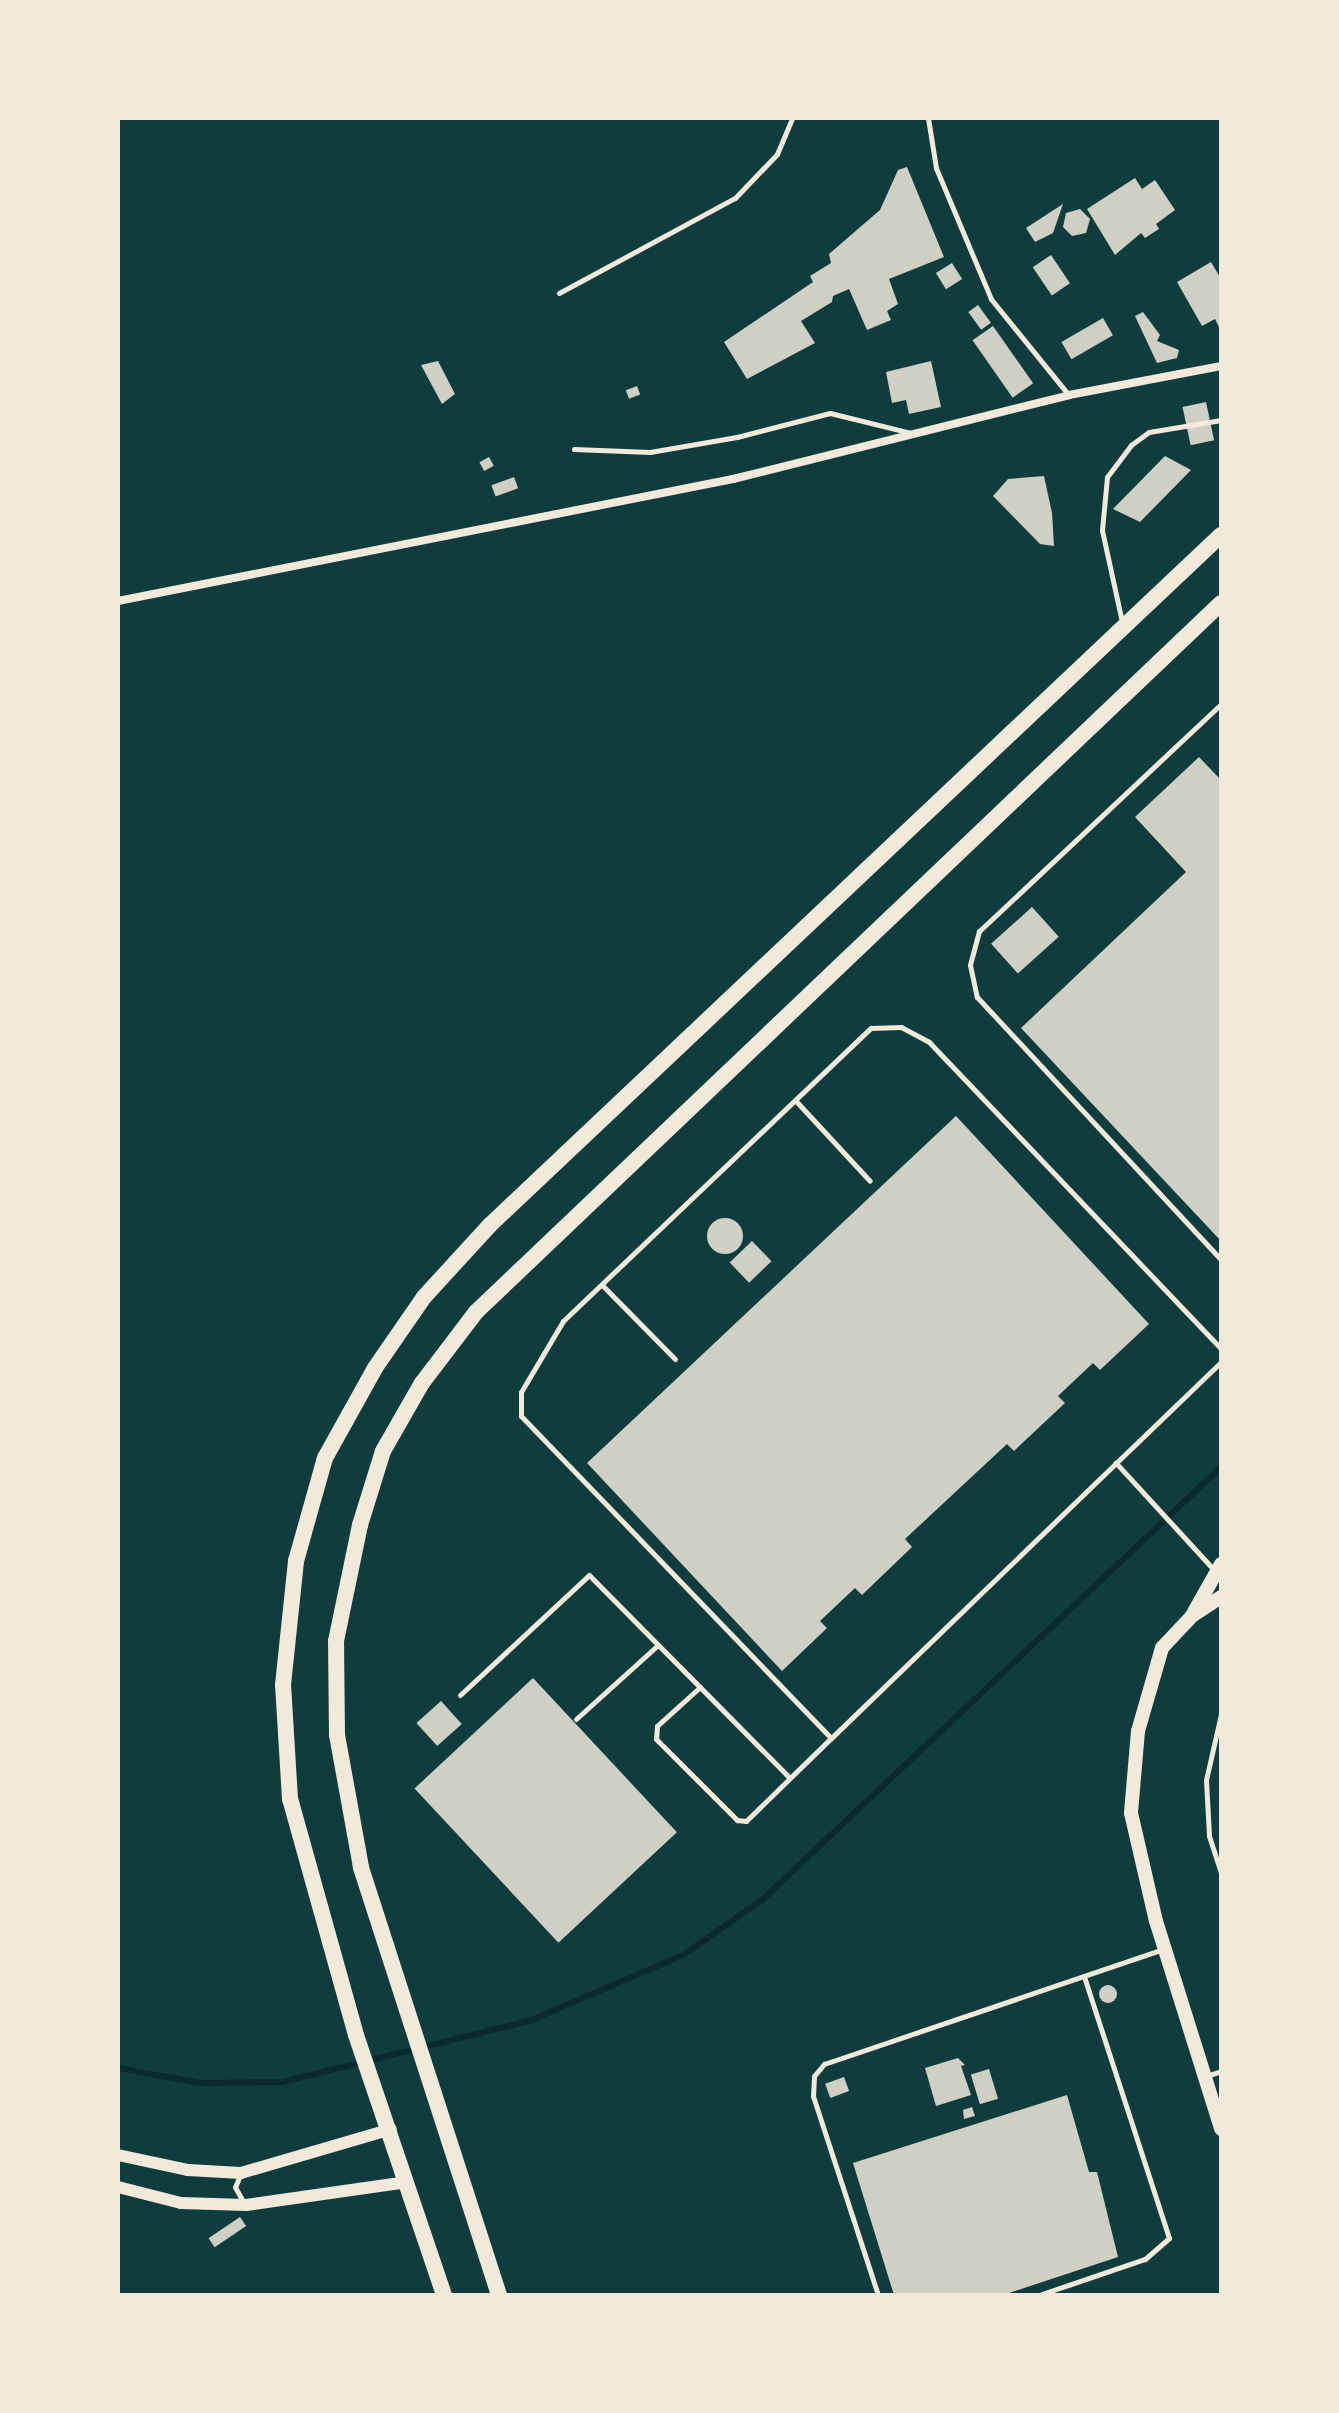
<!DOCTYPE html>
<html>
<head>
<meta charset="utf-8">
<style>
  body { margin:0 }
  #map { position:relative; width:1339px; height:2413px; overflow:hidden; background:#0f3d3e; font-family:"Sofia Sans Condensed",sans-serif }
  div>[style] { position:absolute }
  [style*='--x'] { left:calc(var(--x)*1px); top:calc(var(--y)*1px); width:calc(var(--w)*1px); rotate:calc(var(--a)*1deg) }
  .stream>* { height:6px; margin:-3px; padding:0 3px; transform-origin:3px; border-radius:3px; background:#0a2a2b }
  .building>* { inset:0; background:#cfcfc3; transform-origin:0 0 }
  .round { border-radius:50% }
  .service>* { height:5px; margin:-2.5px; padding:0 2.5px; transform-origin:2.5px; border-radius:2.5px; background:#f1e9da }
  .minor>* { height:8px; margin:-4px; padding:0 4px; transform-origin:4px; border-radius:4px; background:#f1e9da }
  .tertiary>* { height:12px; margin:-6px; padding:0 6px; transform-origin:6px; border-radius:6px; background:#f1e9da }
  .secondary>* { height:14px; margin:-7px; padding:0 7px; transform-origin:7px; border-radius:7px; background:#f1e9da }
  .trunk>* { height:16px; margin:-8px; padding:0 8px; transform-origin:8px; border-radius:8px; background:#f1e9da }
  span { translate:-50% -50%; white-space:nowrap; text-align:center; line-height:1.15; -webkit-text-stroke:7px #f1e9da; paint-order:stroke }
  .frame { position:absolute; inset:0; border:120px solid #f1e9da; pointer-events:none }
</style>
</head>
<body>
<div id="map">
  <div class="stream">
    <div style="--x:118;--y:2068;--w:82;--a:10.5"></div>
    <div style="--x:199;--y:2083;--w:83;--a:-0.7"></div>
    <div style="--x:282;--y:2082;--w:254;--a:-13.9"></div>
    <div style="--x:529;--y:2021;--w:168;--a:-23.2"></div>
    <div style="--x:683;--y:1955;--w:96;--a:-34.8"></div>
    <div style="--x:762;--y:1900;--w:631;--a:-43.33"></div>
  </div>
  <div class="building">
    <div style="clip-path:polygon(907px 167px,944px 257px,889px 279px,898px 304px,887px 311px,891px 320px,867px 330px,849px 289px,833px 296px,832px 302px,801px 321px,815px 343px,747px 379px,724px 342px,813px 282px,810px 276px,831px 263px,829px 254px,880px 210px,898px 170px)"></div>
    <div style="clip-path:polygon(1135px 178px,1142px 189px,1155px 180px,1175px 210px,1156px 224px,1159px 229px,1145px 238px,1141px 233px,1115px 255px,1087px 209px)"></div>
    <div style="clip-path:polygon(1063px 204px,1053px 233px,1035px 242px,1026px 228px)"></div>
    <div style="clip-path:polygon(1080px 209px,1090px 219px,1086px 233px,1072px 236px,1063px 227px,1066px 213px)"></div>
    <div style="left:1051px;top:255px;width:34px;height:22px;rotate:56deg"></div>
    <div style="clip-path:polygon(1211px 262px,1221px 279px,1221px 331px,1215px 319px,1202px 326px,1177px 282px)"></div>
    <div style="left:952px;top:263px;width:19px;height:19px;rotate:58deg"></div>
    <div style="left:978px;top:305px;width:22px;height:12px;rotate:54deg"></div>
    <div style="clip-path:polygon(1143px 312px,1160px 335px,1157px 341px,1179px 350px,1177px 358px,1157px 363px,1135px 316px)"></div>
    <div style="left:1103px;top:318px;width:20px;height:48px;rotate:60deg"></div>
    <div style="left:993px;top:326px;width:70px;height:25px;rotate:55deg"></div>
    <div style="clip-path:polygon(438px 361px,455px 394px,442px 404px,421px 365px)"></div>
    <div style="clip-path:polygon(931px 361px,941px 407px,909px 414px,906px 400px,892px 403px,886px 372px)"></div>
    <div style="left:637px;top:386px;width:9px;height:12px;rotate:69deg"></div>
    <div style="left:1206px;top:402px;width:39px;height:24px;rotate:78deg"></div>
    <div style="clip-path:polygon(1165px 456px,1191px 470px,1140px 522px,1113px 509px)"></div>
    <div style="left:489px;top:457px;width:10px;height:11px;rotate:61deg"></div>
    <div style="clip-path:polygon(1044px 476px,1052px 513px,1054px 546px,1040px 544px,993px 496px,1008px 479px)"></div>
    <div style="left:514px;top:477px;width:12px;height:24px;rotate:70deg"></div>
    <div style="clip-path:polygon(1199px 757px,1221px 780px,1221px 1241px,1021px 1028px,1186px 872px,1135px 817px)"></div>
    <div style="left:1032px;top:907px;width:40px;height:55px;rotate:48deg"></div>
    <div style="clip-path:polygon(956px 1116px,1149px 1324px,1100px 1370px,1093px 1363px,1058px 1396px,1065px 1403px,1014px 1451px,1007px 1444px,905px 1539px,912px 1547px,862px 1595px,855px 1588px,820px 1621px,827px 1628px,782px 1671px,587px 1463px)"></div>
    <div class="round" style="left:707px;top:1218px;width:36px;height:36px"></div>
    <div style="left:752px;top:1241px;width:28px;height:31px;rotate:46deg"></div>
    <div style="left:533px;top:1678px;width:211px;height:162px;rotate:47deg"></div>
    <div style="left:441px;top:1701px;width:31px;height:33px;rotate:48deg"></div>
    <div class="round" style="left:1099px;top:1985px;width:18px;height:18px"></div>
    <div style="clip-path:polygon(958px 2058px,965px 2065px,961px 2066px,971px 2095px,936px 2106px,925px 2068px)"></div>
    <div style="left:989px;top:2069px;width:31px;height:19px;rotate:73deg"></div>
    <div style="left:844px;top:2077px;width:15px;height:20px;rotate:70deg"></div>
    <div style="clip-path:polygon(1067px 2095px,1089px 2172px,1097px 2172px,1118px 2257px,1003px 2295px,894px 2295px,853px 2163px)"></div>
    <div style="clip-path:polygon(972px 2107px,975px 2116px,964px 2119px,963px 2110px)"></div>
    <div style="left:240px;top:2217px;width:11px;height:38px;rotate:56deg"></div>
  </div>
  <div class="service">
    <div style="--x:928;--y:118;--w:51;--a:80.9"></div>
    <div style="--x:936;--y:168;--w:142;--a:67.2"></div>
    <div style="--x:991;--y:299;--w:122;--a:51"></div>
    <div style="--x:559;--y:293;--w:200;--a:-28.4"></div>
    <div style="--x:735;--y:198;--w:61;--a:-46.3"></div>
    <div style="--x:777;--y:154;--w:39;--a:-67"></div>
    <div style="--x:574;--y:449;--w:76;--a:2.3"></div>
    <div style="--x:650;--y:452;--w:88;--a:-9.8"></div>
    <div style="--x:737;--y:437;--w:96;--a:-14.5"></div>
    <div style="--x:830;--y:413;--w:83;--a:13.9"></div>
    <div style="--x:1122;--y:622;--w:94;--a:-102.3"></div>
    <div style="--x:1102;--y:530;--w:53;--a:-84.6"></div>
    <div style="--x:1107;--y:477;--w:40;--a:-53"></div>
    <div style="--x:1131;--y:445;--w:22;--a:-36"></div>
    <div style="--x:1149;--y:432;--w:73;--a:-9.5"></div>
    <div style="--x:1221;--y:704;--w:332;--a:136.8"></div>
    <div style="--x:979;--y:931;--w:35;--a:105"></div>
    <div style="--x:970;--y:965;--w:33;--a:78"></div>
    <div style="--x:977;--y:997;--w:359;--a:47.1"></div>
    <div style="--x:795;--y:1100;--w:110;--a:47.2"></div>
    <div style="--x:602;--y:1285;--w:104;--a:45.4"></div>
    <div style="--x:1116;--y:1463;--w:146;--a:-43.9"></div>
    <div style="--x:1215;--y:1571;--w:147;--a:-132.5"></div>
    <div style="--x:1116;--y:1463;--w:396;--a:136"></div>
    <div style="--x:831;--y:1738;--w:447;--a:-133.9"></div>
    <div style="--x:521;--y:1416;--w:24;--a:-90"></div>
    <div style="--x:521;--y:1392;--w:82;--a:-59.4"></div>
    <div style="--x:563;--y:1321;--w:425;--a:-43.6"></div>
    <div style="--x:871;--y:1028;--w:30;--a:-2"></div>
    <div style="--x:901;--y:1027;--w:32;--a:28"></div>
    <div style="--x:929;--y:1042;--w:424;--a:46.4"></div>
    <div style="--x:700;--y:1687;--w:58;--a:137.8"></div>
    <div style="--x:657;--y:1726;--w:13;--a:94"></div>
    <div style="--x:656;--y:1739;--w:115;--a:45"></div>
    <div style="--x:737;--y:1820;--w:9;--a:6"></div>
    <div style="--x:746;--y:1821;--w:119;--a:-44.3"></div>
    <div style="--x:460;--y:1695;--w:176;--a:-42.9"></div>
    <div style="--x:589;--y:1575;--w:284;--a:45.3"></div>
    <div style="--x:1221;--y:1714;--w:68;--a:102.8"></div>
    <div style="--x:1206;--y:1780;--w:56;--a:86.9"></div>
    <div style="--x:1209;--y:1836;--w:39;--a:72"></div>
    <div style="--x:576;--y:1719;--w:110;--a:-42.1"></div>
    <div style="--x:1206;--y:2076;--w:16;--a:-18"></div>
    <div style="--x:241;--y:2173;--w:15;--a:113"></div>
    <div style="--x:235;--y:2187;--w:18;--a:61"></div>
    <div style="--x:878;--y:2295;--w:209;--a:-108.1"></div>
    <div style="--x:813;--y:2096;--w:20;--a:-87"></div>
    <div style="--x:814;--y:2076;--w:16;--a:-50"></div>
    <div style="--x:824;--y:2064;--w:358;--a:-18.7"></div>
    <div style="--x:1039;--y:2295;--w:112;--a:-18.8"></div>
    <div style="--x:1145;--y:2259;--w:32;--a:-41"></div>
    <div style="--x:1169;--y:2238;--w:275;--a:-108"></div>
  </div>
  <div class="minor">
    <div style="--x:118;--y:601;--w:627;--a:-11.22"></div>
    <div style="--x:733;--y:479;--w:346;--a:-14"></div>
    <div style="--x:1069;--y:395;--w:155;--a:-10.8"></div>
  </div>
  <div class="tertiary">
    <div style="--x:118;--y:2155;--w:72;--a:12.1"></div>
    <div style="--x:188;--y:2170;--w:53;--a:3.2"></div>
    <div style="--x:241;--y:2173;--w:156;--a:-16.3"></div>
    <div style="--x:118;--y:2187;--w:65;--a:14.3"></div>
    <div style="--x:181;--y:2203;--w:65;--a:1.8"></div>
    <div style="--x:246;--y:2205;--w:163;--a:-8.1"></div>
  </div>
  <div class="secondary">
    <div style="--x:1221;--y:1597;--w:35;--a:147"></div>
    <div style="--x:1192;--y:1616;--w:44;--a:133.2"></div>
    <div style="--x:1162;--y:1648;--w:86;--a:106.1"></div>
    <div style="--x:1138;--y:1731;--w:82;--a:94.9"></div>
    <div style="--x:1131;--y:1813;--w:111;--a:77"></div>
    <div style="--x:1156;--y:1921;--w:218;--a:72.6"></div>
    <div style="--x:1194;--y:1612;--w:55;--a:-60.6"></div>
  </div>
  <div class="trunk">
    <div style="--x:444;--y:2295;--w:274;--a:-108.7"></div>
    <div style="--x:356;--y:2035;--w:245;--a:-105.6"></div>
    <div style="--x:290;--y:1799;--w:114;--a:-93.5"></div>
    <div style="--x:283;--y:1685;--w:125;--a:-84"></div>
    <div style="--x:296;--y:1561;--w:107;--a:-74.3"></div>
    <div style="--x:325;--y:1458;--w:103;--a:-60.9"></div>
    <div style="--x:375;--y:1368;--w:86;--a:-55.4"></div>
    <div style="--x:424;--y:1297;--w:98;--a:-47.5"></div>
    <div style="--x:490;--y:1225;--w:1005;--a:-43.35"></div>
    <div style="--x:499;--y:2295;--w:450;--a:-107.9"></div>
    <div style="--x:361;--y:1867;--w:134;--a:-100.3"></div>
    <div style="--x:337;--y:1735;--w:94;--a:-90.6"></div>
    <div style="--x:336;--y:1641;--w:118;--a:-78.3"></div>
    <div style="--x:360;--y:1525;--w:77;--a:-72.7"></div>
    <div style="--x:383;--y:1451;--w:78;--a:-60.2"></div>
    <div style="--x:422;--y:1383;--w:89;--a:-52.7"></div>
    <div style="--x:476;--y:1312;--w:1028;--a:-43.58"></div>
  </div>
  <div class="frame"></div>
</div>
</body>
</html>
